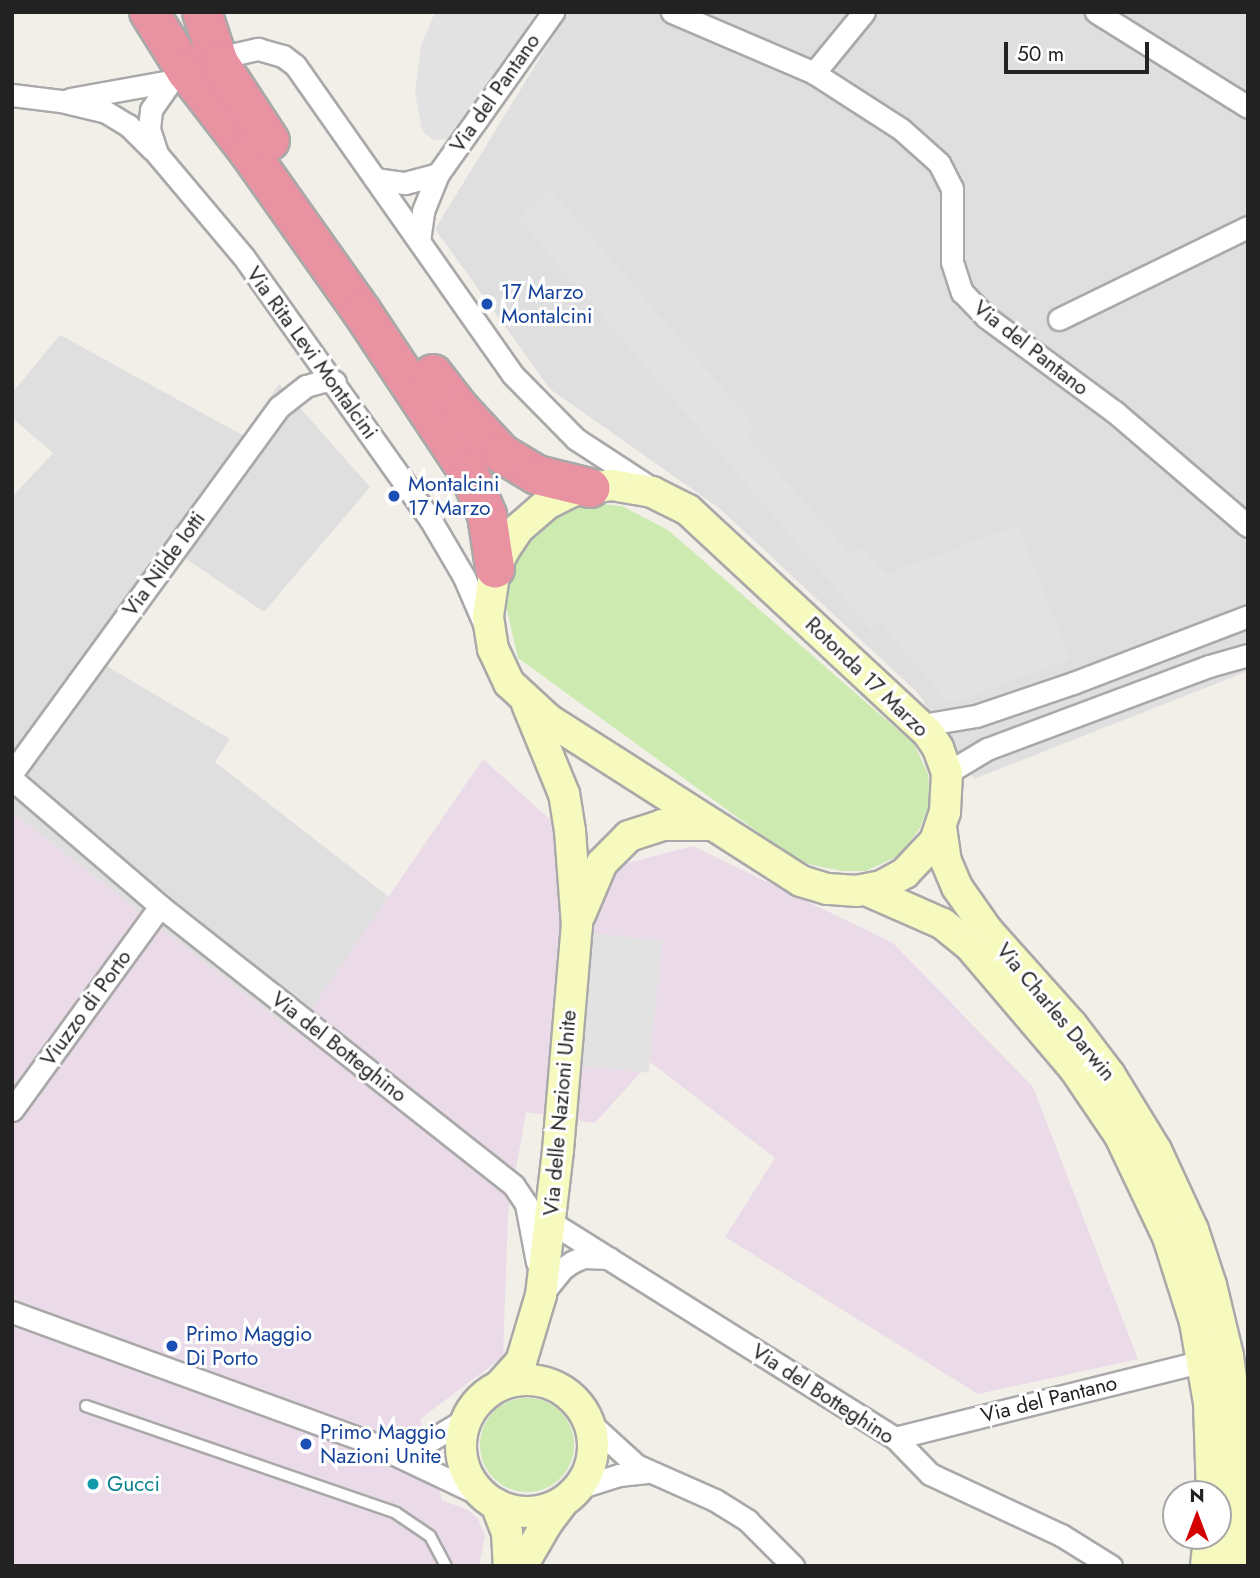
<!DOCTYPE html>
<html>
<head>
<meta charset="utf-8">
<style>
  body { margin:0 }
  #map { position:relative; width:1260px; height:1578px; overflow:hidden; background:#f2efe9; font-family:Jost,sans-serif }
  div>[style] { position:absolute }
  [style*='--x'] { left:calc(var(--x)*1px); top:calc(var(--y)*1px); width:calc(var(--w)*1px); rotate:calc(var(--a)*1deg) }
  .residential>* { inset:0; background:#e0dfdf }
  .industrial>* { inset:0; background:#ebdbe8 }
  .grass>* { inset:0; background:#cdebb0 }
  .round { border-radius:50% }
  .parking>* { inset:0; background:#e2e2e2; transform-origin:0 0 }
  .roads { filter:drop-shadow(2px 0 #a9a9a9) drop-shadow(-2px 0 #a9a9a9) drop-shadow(0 2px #a9a9a9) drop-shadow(0 -2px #a9a9a9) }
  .lane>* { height:10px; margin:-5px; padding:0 5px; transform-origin:5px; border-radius:5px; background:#fff }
  .street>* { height:21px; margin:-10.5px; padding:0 10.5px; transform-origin:10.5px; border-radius:10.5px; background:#fff }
  .secondary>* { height:30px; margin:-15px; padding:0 15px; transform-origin:15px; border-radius:15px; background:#f7fabf }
  .secondary>.ring { margin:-15px; padding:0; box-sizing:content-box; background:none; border:30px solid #f7fabf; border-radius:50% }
  .highway>* { height:38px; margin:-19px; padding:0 19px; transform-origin:19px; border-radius:19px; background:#e892a2 }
  .dots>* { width:19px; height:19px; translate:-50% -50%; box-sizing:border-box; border:4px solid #fff; border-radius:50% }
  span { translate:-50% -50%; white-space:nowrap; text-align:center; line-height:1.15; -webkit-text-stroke:6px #fff; paint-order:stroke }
  .street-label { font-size:21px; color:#222 }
  .transit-label { font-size:21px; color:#164399 }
  .left { translate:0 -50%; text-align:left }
  .culture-label { font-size:21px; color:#0d838f }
  .frame { position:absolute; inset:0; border:14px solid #222; pointer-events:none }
  .north { position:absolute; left:1162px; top:1480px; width:70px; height:70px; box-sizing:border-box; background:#fff; border:2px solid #a7a7a7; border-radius:50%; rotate:0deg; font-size:19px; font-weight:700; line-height:28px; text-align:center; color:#222 }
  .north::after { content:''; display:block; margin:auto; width:24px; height:32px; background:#d40000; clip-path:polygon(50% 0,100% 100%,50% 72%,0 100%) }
  .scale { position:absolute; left:1004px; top:42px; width:145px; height:32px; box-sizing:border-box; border:4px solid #222; border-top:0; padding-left:9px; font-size:21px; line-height:24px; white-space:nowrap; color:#222; -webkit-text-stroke:5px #fff; paint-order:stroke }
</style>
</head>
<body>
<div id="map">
  <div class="residential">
    <div style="clip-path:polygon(568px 12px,1248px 12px,1248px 671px,974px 779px,918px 693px,719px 508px,550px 389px,435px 229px)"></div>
    <div style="clip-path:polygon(60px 335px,244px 436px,279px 384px,370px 487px,264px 612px,185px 558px,100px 662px,230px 739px,215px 762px,389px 897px,295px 1033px,12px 812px,12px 497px,53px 453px,12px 418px,12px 393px)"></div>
  </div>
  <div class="industrial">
    <div style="clip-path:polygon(483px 759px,605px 869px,693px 846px,893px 943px,1033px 1087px,1138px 1359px,978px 1394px,725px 1237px,775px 1158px,650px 1062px,595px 1123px,526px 1112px,508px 1214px,503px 1357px,420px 1419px,442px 1500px,468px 1510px,478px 1519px,485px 1535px,479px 1566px,12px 1566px,12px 812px,295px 1033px)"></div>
  </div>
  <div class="grass">
    <div style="clip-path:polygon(592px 503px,622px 506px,668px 530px,914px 744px,928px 774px,930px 803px,920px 828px,900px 855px,866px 871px,842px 871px,808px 864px,777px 846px,518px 658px,506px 606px,508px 570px,536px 530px,564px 510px)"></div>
    <div class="round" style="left:480px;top:1398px;width:94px;height:94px"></div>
  </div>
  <div class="parking">
    <div style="clip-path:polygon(435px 12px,536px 12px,495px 78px,447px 139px,433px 140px,422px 130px,415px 93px,421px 46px)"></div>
    <div style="clip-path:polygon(550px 189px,753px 423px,748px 438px,849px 552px,863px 548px,886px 574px,1018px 525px,1070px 659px,949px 704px,880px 622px,871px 630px,519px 219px)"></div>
    <div style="left:591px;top:933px;width:72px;height:133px;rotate:6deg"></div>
  </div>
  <div class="roads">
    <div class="lane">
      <div style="--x:86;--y:1406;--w:328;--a:19"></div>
      <div style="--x:396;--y:1513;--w:41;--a:34.1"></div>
      <div style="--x:430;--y:1536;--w:34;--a:62"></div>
    </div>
    <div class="street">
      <div style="--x:672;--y:12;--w:155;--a:23.2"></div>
      <div style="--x:814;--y:73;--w:103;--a:32.8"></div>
      <div style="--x:901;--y:129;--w:51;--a:41.8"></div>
      <div style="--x:939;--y:163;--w:28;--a:63"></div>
      <div style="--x:952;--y:188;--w:74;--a:90"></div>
      <div style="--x:952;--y:262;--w:32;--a:72"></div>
      <div style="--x:962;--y:292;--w:35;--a:46"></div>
      <div style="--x:986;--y:317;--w:160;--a:36.4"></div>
      <div style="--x:1115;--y:412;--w:175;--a:40.6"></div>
      <div style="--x:1096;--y:12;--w:179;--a:32"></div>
      <div style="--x:231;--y:55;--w:28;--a:-13"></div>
      <div style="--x:258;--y:49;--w:26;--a:16"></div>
      <div style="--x:283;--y:56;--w:15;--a:37"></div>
      <div style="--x:295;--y:65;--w:379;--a:54.9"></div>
      <div style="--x:513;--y:375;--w:90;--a:45.5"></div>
      <div style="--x:576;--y:439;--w:86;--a:33.1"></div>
      <div style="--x:814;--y:73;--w:79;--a:-50.7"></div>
      <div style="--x:171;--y:81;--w:35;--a:125"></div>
      <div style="--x:151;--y:110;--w:19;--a:96"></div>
      <div style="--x:149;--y:129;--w:26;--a:72"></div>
      <div style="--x:157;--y:154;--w:133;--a:49.9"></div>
      <div style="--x:243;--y:256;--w:323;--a:54.6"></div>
      <div style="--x:430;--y:519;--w:67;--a:59.6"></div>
      <div style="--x:464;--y:577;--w:56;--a:66.7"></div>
      <div style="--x:12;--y:95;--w:49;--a:7"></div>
      <div style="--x:61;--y:101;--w:46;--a:13.7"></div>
      <div style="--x:106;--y:112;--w:26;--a:31"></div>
      <div style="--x:128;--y:125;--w:35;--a:45"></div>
      <div style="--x:70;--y:99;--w:103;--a:-10.1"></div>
      <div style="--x:375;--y:179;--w:30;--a:8"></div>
      <div style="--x:405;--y:183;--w:34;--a:-15"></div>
      <div style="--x:419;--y:241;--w:30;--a:-82"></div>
      <div style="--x:423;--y:211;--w:40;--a:-68"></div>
      <div style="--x:438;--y:174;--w:199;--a:-54.6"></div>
      <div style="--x:1059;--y:319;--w:210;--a:-26"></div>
      <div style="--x:922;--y:725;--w:55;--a:-9.5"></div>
      <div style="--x:976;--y:716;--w:102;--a:-18.8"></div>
      <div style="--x:1073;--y:683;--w:187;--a:-20.9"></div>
      <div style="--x:12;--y:773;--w:453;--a:-53.9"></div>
      <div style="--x:279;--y:407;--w:34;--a:-38"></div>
      <div style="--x:306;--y:386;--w:19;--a:-16"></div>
      <div style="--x:324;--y:381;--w:11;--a:5"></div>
      <div style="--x:947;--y:773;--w:47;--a:-31"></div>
      <div style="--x:987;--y:749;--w:237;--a:-20.5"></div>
      <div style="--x:1209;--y:666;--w:41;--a:-15.8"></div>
      <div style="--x:12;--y:779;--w:195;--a:40.6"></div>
      <div style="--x:160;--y:906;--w:451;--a:38.3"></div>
      <div style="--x:514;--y:1186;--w:22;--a:56"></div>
      <div style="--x:526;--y:1204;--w:59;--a:79.3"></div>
      <div style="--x:12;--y:1110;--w:252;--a:-54"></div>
      <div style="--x:549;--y:1221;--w:408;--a:32.1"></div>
      <div style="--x:895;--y:1438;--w:50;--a:45.8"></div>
      <div style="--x:930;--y:1474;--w:145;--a:25"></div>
      <div style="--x:1061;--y:1535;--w:59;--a:31.8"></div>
      <div style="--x:542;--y:1294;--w:32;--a:-51"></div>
      <div style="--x:562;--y:1269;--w:12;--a:-35"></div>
      <div style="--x:572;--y:1262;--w:12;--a:-24"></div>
      <div style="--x:583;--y:1257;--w:26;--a:2"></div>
      <div style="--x:12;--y:1312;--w:378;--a:20"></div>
      <div style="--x:367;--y:1441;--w:131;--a:25.4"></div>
      <div style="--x:590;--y:1423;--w:62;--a:42.4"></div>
      <div style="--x:636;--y:1465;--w:86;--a:23.9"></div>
      <div style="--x:715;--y:1500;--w:39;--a:32"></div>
      <div style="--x:748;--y:1521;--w:64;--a:45"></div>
      <div style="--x:895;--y:1438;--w:317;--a:-14"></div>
      <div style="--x:386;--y:1445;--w:38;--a:-2"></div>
      <div style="--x:424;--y:1444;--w:49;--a:-30.8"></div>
      <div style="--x:578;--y:1488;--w:43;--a:-17.6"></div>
      <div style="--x:619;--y:1475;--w:28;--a:-6"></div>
    </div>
    <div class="secondary">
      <div style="--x:612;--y:485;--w:41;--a:9.9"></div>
      <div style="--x:652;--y:492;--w:40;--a:26.6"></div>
      <div style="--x:688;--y:510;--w:328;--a:42.9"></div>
      <div style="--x:928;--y:733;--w:18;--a:56"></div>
      <div style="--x:938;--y:748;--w:27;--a:70"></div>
      <div style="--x:947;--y:773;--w:39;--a:93"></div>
      <div style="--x:945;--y:812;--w:31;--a:109"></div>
      <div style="--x:935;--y:841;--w:44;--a:133.2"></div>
      <div style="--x:905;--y:873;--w:26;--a:151"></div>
      <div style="--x:882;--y:886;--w:25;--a:169"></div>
      <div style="--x:857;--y:891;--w:30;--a:-176"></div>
      <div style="--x:827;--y:889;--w:27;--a:-163"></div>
      <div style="--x:801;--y:881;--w:300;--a:-147.4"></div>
      <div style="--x:548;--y:719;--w:53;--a:-137.3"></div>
      <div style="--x:509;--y:683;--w:38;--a:-115"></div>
      <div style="--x:493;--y:649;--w:33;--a:-99"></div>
      <div style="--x:488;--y:616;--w:49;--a:-81.7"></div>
      <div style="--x:495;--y:568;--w:20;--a:-63"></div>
      <div style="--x:504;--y:550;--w:25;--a:-56"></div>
      <div style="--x:518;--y:529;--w:38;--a:-41"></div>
      <div style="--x:547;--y:504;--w:29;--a:-27"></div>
      <div style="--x:573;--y:491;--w:39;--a:-9"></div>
      <div style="--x:941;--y:827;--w:34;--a:82"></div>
      <div style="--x:946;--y:861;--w:28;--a:67"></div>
      <div style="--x:957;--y:887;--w:52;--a:55.1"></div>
      <div style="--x:987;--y:930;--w:127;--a:48.2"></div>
      <div style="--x:1072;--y:1025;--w:63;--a:52.8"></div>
      <div style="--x:1110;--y:1075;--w:88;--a:58.5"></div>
      <div style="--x:1156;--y:1150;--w:88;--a:65.2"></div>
      <div style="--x:1193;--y:1230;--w:58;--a:71.9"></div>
      <div style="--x:1211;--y:1285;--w:73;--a:76.5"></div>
      <div style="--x:1228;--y:1356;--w:60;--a:82.3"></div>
      <div style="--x:1236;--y:1415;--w:85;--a:89.3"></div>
      <div style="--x:1237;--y:1500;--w:66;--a:95.2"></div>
      <div style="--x:866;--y:890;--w:84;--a:23.8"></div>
      <div style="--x:943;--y:924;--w:35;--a:39"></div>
      <div style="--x:970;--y:946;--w:160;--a:49.6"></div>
      <div style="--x:1074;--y:1068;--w:82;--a:55.9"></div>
      <div style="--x:1120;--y:1136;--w:112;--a:64.6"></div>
      <div style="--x:1168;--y:1237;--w:89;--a:72.4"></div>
      <div style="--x:1195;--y:1322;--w:82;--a:80.2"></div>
      <div style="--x:1209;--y:1403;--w:91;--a:88.1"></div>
      <div style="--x:580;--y:915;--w:56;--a:-67.1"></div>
      <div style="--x:602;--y:863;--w:38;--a:-45"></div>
      <div style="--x:629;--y:836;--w:35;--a:-18"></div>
      <div style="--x:662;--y:825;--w:51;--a:0"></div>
      <div class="ring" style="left:461px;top:1380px;width:102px;height:102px"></div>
      <div style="--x:500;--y:1385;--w:31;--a:-48"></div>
      <div style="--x:521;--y:1362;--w:70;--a:-73.4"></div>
      <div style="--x:541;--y:1295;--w:146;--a:-83.3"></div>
      <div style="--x:558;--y:1150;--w:225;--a:-85.2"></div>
      <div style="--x:577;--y:926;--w:95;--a:-94.2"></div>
      <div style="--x:570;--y:831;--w:37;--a:-99"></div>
      <div style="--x:564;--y:794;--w:97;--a:-112.3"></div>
      <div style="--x:496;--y:1504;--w:30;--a:69"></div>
      <div style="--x:507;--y:1532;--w:34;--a:87"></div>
      <div style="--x:522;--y:1566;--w:50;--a:-59.8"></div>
      <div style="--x:547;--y:1523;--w:26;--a:-53"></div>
      <div style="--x:1206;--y:1566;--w:30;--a:-84"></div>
    </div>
    <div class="highway">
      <div style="--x:149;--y:12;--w:70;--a:57.9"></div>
      <div style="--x:186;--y:71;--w:101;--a:52.2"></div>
      <div style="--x:248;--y:151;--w:197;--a:54.7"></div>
      <div style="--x:362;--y:312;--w:193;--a:56.4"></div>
      <div style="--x:469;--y:473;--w:46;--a:66.8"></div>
      <div style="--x:487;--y:515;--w:54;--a:81.4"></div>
      <div style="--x:202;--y:12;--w:54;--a:71.6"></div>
      <div style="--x:219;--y:63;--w:93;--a:56.8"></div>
      <div style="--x:433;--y:374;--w:44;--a:52.4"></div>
      <div style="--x:460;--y:409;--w:62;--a:47"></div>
      <div style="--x:502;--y:454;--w:41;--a:31"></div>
      <div style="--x:537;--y:475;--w:55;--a:13.8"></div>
    </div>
  </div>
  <div class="dots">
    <div style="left:487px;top:304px;background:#1a4fb4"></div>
    <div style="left:394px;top:496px;background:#1a4fb4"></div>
    <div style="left:172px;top:1346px;background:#1a4fb4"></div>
    <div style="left:306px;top:1444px;background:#1a4fb4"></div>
    <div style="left:93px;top:1484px;background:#0f9aa8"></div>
  </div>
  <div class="street-label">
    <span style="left:495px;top:93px;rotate:-55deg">Via del Pantano</span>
    <span style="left:1031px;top:348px;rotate:38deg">Via del Pantano</span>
    <span style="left:312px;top:353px;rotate:54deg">Via Rita Levi Montalcini</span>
    <span style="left:164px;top:564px;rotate:-54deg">Via Nilde Iotti</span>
    <span style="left:867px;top:677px;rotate:44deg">Rotonda 17 Marzo</span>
    <span style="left:86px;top:1008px;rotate:-54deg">Viuzzo di Porto</span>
    <span style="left:1056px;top:1012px;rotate:50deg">Via Charles Darwin</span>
    <span style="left:339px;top:1047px;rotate:38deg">Via del Botteghino</span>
    <span style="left:560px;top:1113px;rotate:-85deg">Via delle Nazioni Unite</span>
    <span style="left:823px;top:1394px;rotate:33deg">Via del Botteghino</span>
    <span style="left:1049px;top:1399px;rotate:-14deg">Via del Pantano</span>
  </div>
  <div class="transit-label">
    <span class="left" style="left:501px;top:304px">17 Marzo<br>Montalcini</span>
    <span class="left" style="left:408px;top:496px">Montalcini<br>17 Marzo</span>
    <span class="left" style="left:186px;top:1346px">Primo Maggio<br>Di Porto</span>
    <span class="left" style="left:320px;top:1444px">Primo Maggio<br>Nazioni Unite</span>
  </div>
  <div class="culture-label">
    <span class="left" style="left:107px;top:1484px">Gucci</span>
  </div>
  <div class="frame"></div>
  <div class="north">N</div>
  <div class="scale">50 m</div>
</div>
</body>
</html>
